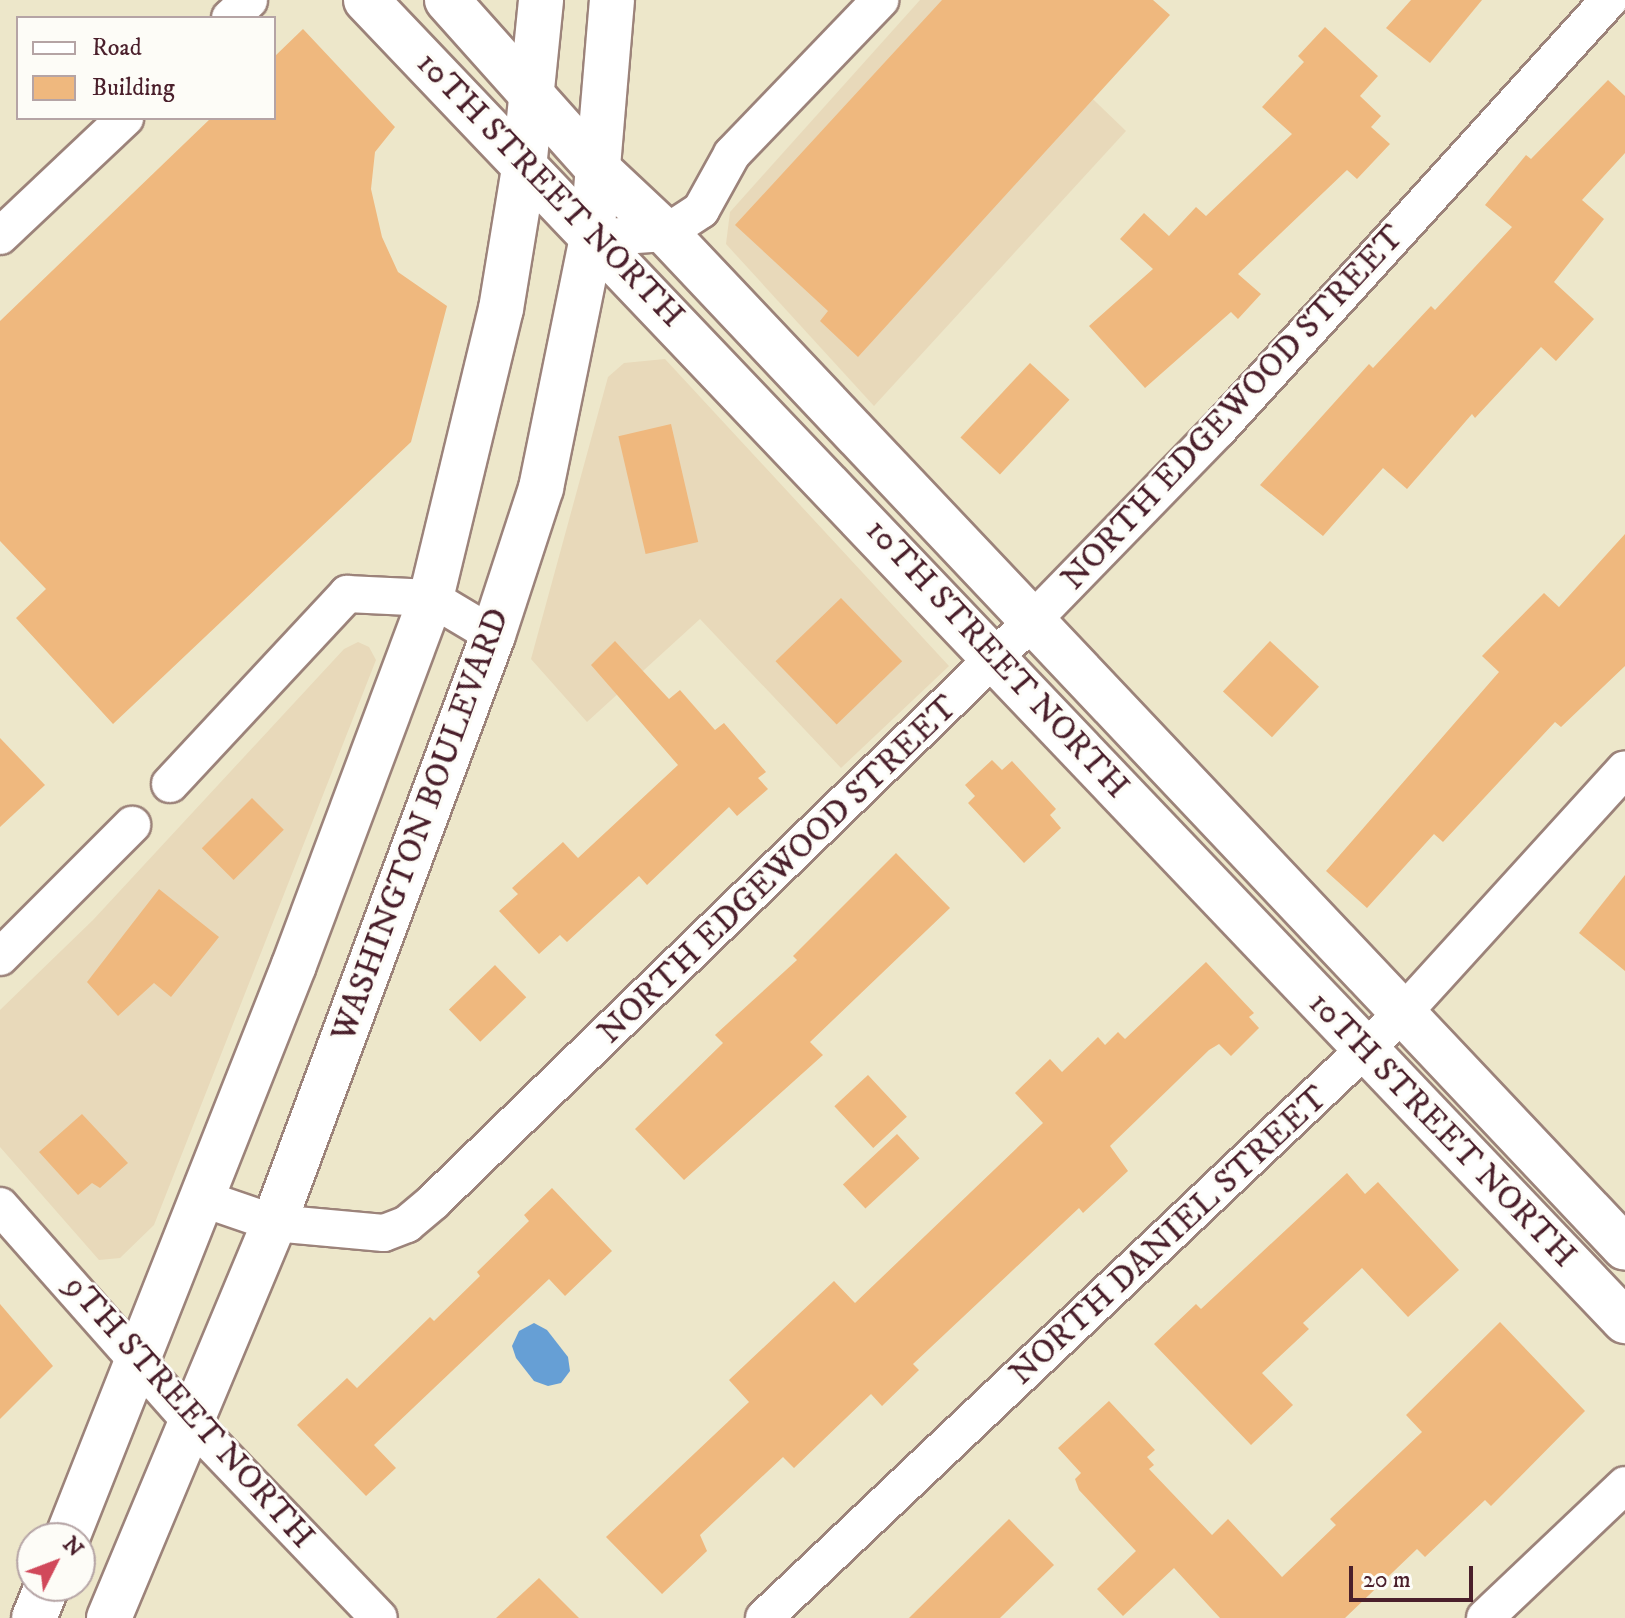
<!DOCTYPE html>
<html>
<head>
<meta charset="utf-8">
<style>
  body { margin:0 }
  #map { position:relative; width:1625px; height:1618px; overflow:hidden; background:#ede7ca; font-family:"IM FELL DW Pica",serif }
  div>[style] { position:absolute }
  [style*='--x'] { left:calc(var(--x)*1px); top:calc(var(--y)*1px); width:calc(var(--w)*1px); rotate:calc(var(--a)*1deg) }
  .built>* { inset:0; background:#e8d9ba }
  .water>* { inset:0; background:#669fd5 }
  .building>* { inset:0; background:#efb87e; transform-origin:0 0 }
  .roads { filter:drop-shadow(2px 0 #9c837a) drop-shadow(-2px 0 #9c837a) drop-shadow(0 2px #9c837a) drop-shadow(0 -2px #9c837a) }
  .street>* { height:36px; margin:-18px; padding:0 18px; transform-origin:18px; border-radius:18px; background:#fff }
  .secondary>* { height:44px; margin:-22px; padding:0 22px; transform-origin:22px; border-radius:22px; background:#fff }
  .primary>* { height:44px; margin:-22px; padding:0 22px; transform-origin:22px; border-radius:22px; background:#fff }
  span { translate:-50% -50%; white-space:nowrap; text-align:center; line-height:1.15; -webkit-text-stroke:6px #fdfcf7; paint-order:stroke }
  .street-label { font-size:34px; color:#4a1f2b }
  .legend { position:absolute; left:16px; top:16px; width:260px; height:104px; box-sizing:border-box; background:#fdfcf7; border:2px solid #b5a4a5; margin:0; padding:10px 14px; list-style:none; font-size:24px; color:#4a1f2b }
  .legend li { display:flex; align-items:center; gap:16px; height:40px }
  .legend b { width:40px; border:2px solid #b5a4a5 }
  .north { position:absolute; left:16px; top:1522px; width:80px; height:80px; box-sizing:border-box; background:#fdfcf7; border:2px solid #b5a4a5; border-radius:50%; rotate:48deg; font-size:22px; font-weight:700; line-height:32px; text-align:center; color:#4a1f2b }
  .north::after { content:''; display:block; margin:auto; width:28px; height:36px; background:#d1495b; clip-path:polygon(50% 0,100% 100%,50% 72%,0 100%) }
  .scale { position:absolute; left:1349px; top:1566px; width:124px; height:36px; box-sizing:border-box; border:4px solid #4a1f2b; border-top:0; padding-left:10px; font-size:24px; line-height:28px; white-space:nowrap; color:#4a1f2b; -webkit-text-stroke:6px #fdfcf7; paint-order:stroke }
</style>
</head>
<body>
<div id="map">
  <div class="built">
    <div style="clip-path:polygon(920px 0,990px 0,1126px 131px,874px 406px,726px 244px,730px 212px)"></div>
    <div style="clip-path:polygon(665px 359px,949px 666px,841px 768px,700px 619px,587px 722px,531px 659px,608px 377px,624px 363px)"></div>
    <div style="clip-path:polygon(358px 642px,369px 647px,376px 660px,154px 1225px,120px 1258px,99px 1260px,0 1147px,0 1010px,93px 920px,344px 649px)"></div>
  </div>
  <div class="water">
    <div style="clip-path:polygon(534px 1323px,547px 1330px,568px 1357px,570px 1371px,561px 1383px,548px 1386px,534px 1381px,516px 1358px,512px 1346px,519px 1331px)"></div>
  </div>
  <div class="building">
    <div style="clip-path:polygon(942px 0,1153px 0,1170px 15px,858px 357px,820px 321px,828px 311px,735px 225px)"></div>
    <div style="clip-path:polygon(1411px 0,1482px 0,1430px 63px,1386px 28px)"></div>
    <div style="clip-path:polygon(1325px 27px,1378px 76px,1360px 96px,1381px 116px,1371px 127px,1390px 144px,1357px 179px,1347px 170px,1238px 274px,1261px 294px,1238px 319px,1231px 312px,1145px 388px,1089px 326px,1153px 269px,1120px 239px,1144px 213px,1169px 236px,1196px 207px,1206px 216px,1292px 134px,1262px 107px,1304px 62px,1298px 56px)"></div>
    <div style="clip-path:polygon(303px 29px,395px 127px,375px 152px,371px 189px,382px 237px,398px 272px,447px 306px,411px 442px,113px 724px,16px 618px,46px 589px,0 541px,0 321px,211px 118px,274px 118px,274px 57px)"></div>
    <div style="clip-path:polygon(1608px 80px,1625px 96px,1625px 153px,1582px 200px,1604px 219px,1554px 282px,1594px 319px,1556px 361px,1541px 347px,1475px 418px,1472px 414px,1407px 489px,1383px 468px,1323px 536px,1260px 485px,1369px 364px,1373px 368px,1431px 306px,1435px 310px,1512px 227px,1485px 205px,1526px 155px,1531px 159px)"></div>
    <div style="left:1030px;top:363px;width:54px;height:102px;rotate:43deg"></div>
    <div style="left:671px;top:424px;width:121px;height:54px;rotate:77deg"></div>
    <div style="clip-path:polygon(1625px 534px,1625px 666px,1561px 727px,1555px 722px,1443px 842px,1434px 834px,1367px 908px,1326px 871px,1499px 672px,1482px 656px,1544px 593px,1559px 607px)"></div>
    <div style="left:841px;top:598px;width:88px;height:91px;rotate:46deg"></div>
    <div style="clip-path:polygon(615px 641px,669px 699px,680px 690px,715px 730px,724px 723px,766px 772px,758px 778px,768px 789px,737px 816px,729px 807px,647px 885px,639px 876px,567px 942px,560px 935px,539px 954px,499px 911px,518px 894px,512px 888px,563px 842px,578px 858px,678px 765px,591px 665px)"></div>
    <div style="left:1270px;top:641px;width:67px;height:69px;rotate:43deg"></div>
    <div style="clip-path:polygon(0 738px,45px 785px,0 827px)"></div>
    <div style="clip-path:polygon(992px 760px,1002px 770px,1012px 761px,1056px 809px,1050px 815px,1061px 828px,1024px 863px,968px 803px,975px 796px,965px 785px)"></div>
    <div style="left:252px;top:798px;width:45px;height:71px;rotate:45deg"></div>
    <div style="clip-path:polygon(896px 853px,950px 908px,810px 1042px,823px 1055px,684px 1180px,635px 1129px,723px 1043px,715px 1035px,797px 960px,793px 956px)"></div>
    <div style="clip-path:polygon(1625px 875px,1625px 971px,1579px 933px)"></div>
    <div style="clip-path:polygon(159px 889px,219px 937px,171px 997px,154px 983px,118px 1016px,87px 982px)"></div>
    <div style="clip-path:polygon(1206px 962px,1254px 1013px,1249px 1017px,1259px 1028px,1231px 1056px,1219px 1044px,1209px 1050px,1110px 1146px,1128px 1171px,1083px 1213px,1079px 1208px,913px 1364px,919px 1370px,882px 1406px,871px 1394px,794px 1468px,783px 1457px,700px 1535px,707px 1551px,662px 1594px,606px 1537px,749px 1402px,729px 1380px,834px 1281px,855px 1303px,1043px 1123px,1015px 1093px,1050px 1059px,1062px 1072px,1098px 1037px,1105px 1045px,1118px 1032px,1125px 1039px)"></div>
    <div style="left:495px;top:965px;width:45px;height:64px;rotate:46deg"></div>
    <div style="left:868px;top:1075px;width:57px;height:46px;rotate:47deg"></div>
    <div style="clip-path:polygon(82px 1114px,128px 1163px,100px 1188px,92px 1183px,78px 1195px,39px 1152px)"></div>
    <div style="left:897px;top:1134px;width:33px;height:74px;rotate:47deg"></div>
    <div style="clip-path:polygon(1347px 1173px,1365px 1194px,1378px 1182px,1459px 1270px,1408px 1317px,1362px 1268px,1303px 1323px,1309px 1329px,1262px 1373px,1293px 1405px,1251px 1445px,1154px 1344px,1196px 1304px,1201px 1309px)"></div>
    <div style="clip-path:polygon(552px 1188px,612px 1251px,565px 1296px,549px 1279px,374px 1445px,396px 1468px,366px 1496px,297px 1425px,347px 1378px,357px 1388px,430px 1317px,434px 1321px,480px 1276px,477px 1272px,529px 1221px,524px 1215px)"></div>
    <div style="clip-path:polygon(0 1304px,53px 1366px,0 1419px)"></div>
    <div style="clip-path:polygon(1500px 1322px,1585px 1411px,1491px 1506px,1485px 1500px,1425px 1557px,1417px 1549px,1345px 1618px,1220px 1618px,1174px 1568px,1123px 1616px,1097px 1589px,1136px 1551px,1079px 1490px,1075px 1479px,1081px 1473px,1058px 1448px,1109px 1401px,1155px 1450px,1147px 1457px,1154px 1465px,1149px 1469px,1212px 1535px,1228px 1519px,1282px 1577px,1336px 1525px,1330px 1519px,1422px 1432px,1406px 1415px)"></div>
    <div style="clip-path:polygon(1009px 1519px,1054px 1565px,1000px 1618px,909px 1618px)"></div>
    <div style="clip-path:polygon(539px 1578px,579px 1618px,496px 1618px)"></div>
  </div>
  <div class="roads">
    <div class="street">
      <div style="--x:230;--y:18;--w:26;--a:-43"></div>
      <div style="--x:0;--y:236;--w:172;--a:-43.3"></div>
      <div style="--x:592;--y:238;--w:74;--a:-3.9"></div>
      <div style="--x:666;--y:233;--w:42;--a:-33.3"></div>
      <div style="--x:701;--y:210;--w:64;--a:-61"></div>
      <div style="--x:732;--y:154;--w:214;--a:-46.1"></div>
      <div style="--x:170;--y:784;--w:260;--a:-47"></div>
      <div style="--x:347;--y:594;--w:84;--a:2.7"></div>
      <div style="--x:431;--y:598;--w:72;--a:30.8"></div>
      <div style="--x:0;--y:957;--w:187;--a:-45"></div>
      <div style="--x:204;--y:1199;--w:74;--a:18.9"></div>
      <div style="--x:274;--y:1223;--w:110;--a:5.2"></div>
      <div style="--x:384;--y:1233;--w:25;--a:-21"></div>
      <div style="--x:407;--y:1224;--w:35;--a:-40"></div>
      <div style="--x:434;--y:1201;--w:833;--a:-44.12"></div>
      <div style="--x:1032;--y:621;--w:267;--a:-45.8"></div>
      <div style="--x:1218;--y:430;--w:581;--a:-47.72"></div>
      <div style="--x:0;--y:1206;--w:286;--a:48.5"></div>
      <div style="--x:189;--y:1420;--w:274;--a:46.2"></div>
      <div style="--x:764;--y:1618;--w:881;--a:-43.44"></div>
      <div style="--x:1404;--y:1012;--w:328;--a:-47.7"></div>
      <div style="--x:1485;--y:1618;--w:193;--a:-43.5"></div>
    </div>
    <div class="secondary">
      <div style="--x:366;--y:0;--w:1825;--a:46.38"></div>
      <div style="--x:447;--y:0;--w:229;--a:48.2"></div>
      <div style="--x:600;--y:171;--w:91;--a:43.2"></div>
      <div style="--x:666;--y:233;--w:1396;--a:46.62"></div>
    </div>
    <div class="primary">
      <div style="--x:67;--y:1538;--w:616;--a:-68.39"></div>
      <div style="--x:294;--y:965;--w:392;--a:-69.5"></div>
      <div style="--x:431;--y:598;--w:297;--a:-76.4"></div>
      <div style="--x:501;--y:309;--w:143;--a:-80.7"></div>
      <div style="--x:524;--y:168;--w:169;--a:-84.2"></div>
      <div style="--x:34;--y:1618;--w:35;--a:-68"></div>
      <div style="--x:109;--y:1618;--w:428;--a:-67.3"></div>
      <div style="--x:274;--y:1223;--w:627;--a:-69.57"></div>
      <div style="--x:493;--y:635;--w:155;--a:-71.9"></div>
      <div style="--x:541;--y:488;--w:255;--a:-78.5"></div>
      <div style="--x:592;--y:238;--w:239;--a:-85.2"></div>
    </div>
  </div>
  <div class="street-label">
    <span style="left:550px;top:190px;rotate:46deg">10TH STREET NORTH</span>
    <span style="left:1233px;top:408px;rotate:-47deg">NORTH EDGEWOOD STREET</span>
    <span style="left:997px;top:659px;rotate:47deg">10TH STREET NORTH</span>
    <span style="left:421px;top:825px;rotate:-70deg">WASHINGTON BOULEVARD</span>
    <span style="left:778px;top:870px;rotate:-44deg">NORTH EDGEWOOD STREET</span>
    <span style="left:1442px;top:1130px;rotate:46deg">10TH STREET NORTH</span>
    <span style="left:1169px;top:1236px;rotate:-43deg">NORTH DANIEL STREET</span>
    <span style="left:189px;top:1412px;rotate:48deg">9TH STREET NORTH</span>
  </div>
  <ul class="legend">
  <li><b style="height:10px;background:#fff"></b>Road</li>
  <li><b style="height:22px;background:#efb87e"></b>Building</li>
  </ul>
  <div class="north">N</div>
  <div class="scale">20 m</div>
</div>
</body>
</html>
